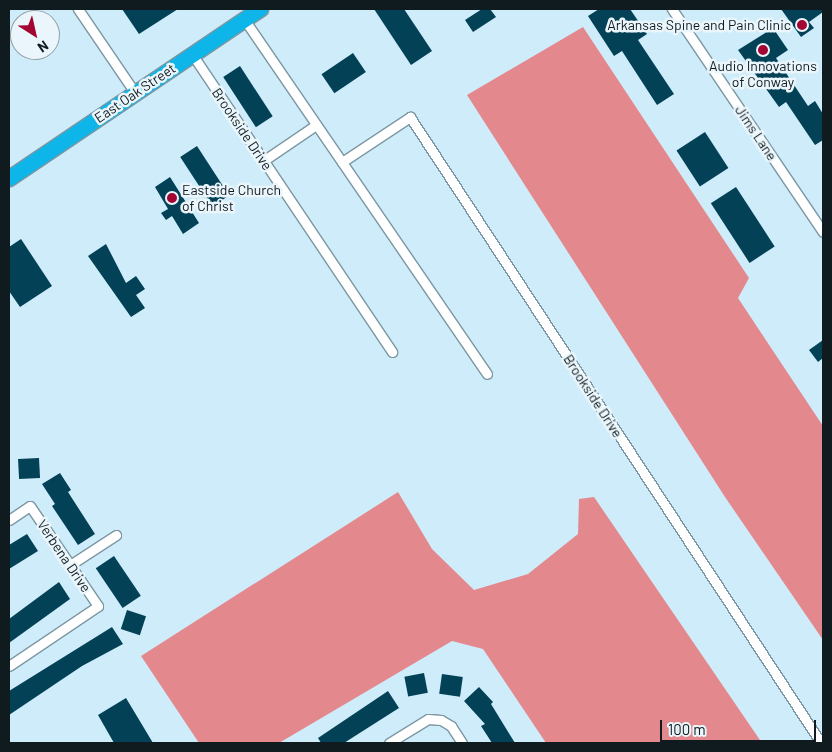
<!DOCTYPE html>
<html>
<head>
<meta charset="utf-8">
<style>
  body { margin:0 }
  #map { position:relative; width:832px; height:752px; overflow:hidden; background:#cfecfa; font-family:Barlow,sans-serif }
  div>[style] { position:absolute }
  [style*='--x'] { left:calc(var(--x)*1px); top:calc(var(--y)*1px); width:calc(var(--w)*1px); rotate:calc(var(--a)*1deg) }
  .forest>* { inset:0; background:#e3898e }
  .building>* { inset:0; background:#034156; transform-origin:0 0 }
  .roads { filter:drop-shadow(1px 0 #7c97a3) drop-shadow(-1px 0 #7c97a3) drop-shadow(0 1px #7c97a3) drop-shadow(0 -1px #7c97a3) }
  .street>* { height:9px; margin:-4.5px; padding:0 4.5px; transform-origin:4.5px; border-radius:4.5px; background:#fff }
  .highway>* { height:15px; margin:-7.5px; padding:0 7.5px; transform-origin:7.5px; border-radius:7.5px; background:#0eb5e8 }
  .dots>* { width:14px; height:14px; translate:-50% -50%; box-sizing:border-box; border:2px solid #eaf6fb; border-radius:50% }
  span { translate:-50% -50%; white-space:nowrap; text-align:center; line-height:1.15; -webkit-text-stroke:5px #eaf6fb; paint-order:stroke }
  .poi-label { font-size:14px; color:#101b20 }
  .right { translate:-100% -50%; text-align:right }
  .left { translate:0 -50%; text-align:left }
  .street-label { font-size:14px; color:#101b20 }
  .frame { position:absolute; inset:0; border:10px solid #101b20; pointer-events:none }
  .north { position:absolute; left:10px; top:10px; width:50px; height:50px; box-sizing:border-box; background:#eaf6fb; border:1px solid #939ea3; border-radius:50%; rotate:145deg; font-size:14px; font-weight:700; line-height:20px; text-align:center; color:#101b20 }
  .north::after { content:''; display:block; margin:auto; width:18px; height:22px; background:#a30532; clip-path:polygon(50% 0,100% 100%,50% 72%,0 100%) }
  .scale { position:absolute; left:660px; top:720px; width:156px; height:22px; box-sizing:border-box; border:2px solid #101b20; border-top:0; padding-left:6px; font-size:15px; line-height:18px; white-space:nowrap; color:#101b20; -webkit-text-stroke:4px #eaf6fb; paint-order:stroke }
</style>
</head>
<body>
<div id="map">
  <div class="forest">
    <div style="clip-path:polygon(583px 27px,749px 278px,738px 298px,823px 426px,823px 640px,725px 497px,467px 95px)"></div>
    <div style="clip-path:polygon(398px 492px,432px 549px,474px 590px,528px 574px,578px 534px,579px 499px,594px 497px,762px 743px,546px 743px,483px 649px,452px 641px,279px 743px,199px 743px,141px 656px)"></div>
  </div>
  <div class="building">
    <div style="clip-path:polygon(122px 9px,178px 9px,139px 34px)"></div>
    <div style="clip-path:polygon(374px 9px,404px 9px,432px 51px,411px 65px)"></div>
    <div style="clip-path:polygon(482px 9px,490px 9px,496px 17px,473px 32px,465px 20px)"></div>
    <div style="clip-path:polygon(599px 9px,630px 9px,647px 34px,638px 40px,674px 94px,657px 105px,622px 51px,614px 56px,588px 16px)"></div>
    <div style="clip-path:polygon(781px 9px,823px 9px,823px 12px,809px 22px,814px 28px,801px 37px)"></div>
    <div style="clip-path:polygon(773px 28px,788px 50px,776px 58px,808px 106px,815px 101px,823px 114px,823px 140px,815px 145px,786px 102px,779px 107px,738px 50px)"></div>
    <div style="left:353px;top:53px;width:23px;height:38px;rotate:56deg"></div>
    <div style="left:240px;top:66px;width:60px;height:20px;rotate:57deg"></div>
    <div style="left:705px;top:132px;width:43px;height:34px;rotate:57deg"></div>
    <div style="left:197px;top:146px;width:59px;height:20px;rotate:57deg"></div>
    <div style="clip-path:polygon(170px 177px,199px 223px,183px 234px,172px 216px,166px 220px,161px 213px,168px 209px,155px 187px)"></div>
    <div style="left:736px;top:187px;width:71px;height:30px;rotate:57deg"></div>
    <div style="clip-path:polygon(21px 239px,52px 286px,20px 307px,9px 291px,9px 247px)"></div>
    <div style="clip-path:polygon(106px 244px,126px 283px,136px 276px,145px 289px,136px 295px,145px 308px,131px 317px,88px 256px)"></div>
    <div style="clip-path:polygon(823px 340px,823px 358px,818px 362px,809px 350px)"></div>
    <div style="left:39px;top:458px;width:20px;height:21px;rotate:87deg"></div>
    <div style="clip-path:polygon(60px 473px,71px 490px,68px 492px,95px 534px,78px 545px,52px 506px,55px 504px,42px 484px)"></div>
    <div style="clip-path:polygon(27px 534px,38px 551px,9px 569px,9px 545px)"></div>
    <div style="left:114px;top:556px;width:48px;height:22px;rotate:56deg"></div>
    <div style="clip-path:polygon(59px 582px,70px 599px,9px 643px,9px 619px)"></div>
    <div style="left:127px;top:610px;width:20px;height:20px;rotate:18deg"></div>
    <div style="clip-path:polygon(112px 627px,123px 644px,82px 666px,9px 715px,9px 691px)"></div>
    <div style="left:424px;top:673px;width:20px;height:20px;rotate:79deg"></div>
    <div style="left:442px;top:674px;width:21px;height:20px;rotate:8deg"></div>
    <div style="clip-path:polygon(479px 687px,493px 702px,491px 704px,515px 743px,492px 743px,481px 726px,485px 724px,464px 701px)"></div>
    <div style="clip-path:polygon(388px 691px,399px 708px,344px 743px,321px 743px,318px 738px)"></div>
    <div style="clip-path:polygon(126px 698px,153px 743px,114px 743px,98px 715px)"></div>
  </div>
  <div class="roads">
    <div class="street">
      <div style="--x:78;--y:9;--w:102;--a:55.8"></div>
      <div style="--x:672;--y:9;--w:269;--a:55.9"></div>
      <div style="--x:244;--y:19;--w:430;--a:55.6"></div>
      <div style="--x:192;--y:54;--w:359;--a:56.1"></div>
      <div style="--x:263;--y:161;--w:64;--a:-34.2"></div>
      <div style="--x:342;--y:162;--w:82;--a:-33.5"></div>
      <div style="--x:410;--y:117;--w:749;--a:56.71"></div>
      <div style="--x:9;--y:520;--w:25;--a:-34"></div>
      <div style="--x:30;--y:506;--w:121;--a:55.8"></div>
      <div style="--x:98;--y:606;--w:107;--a:146"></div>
      <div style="--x:70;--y:565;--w:55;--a:-33.1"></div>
      <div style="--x:389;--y:743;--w:46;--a:-31.6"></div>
      <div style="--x:428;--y:719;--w:13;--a:4"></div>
      <div style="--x:441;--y:720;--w:12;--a:31"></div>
      <div style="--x:451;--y:726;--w:20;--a:57"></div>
    </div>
    <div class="highway">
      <div style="--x:9;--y:178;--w:303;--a:-34"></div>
    </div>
  </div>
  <div class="dots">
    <div style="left:802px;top:25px;background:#a30532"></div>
    <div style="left:763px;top:50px;background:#a30532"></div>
    <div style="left:172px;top:198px;background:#a30532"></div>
  </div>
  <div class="poi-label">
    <span class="right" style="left:791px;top:25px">Arkansas Spine and Pain Clinic</span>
    <span style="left:763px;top:74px">Audio Innovations<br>of Conway</span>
    <span class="left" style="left:182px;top:198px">Eastside Church<br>of Christ</span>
  </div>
  <div class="street-label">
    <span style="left:135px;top:93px;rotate:-34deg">East Oak Street</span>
    <span style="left:242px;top:129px;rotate:56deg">Brookside Drive</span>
    <span style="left:756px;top:133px;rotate:56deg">Jims Lane</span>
    <span style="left:593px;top:396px;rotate:57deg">Brookside Drive</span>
    <span style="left:64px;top:556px;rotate:56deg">Verbena Drive</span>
  </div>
  <div class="frame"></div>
  <div class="north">N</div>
  <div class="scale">100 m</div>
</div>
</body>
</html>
